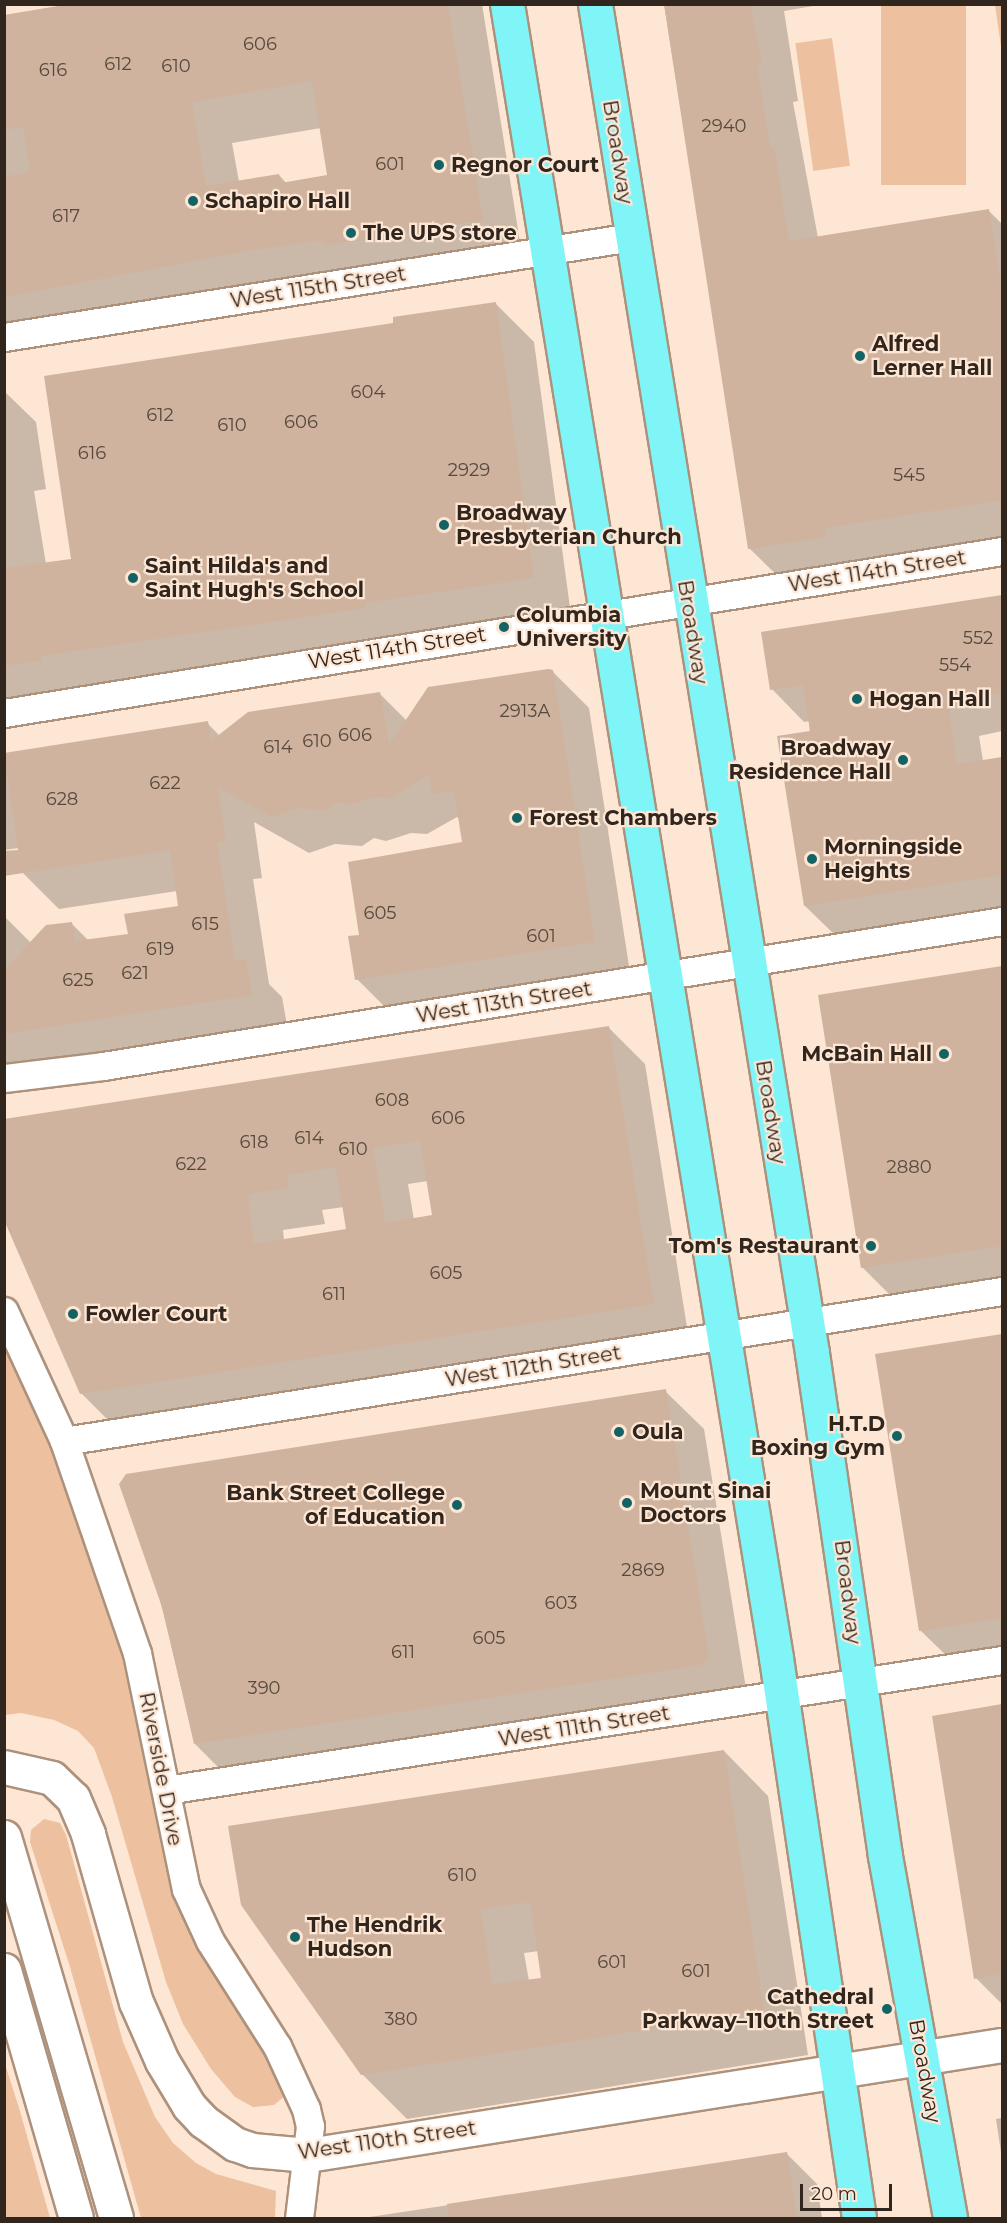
<!DOCTYPE html>
<html>
<head>
<meta charset="utf-8">
<style>
  body { margin:0 }
  #map { position:relative; width:1007px; height:2223px; overflow:hidden; background:#fde6d4; font-family:Montserrat,sans-serif }
  div>[style] { position:absolute }
  [style*='--x'] { left:calc(var(--x)*1px); top:calc(var(--y)*1px); width:calc(var(--w)*1px); rotate:calc(var(--a)*1deg) }
  .green>* { inset:0; background:#edc19f; transform-origin:0 0 }
  .shadow>* { inset:0; background:#0003 }
  .building>* { inset:0; background:#cfb39e }
  .roads { filter:drop-shadow(2px 0 #ac917c) drop-shadow(-2px 0 #ac917c) drop-shadow(0 2px #ac917c) drop-shadow(0 -2px #ac917c) }
  .minor>* { height:27px; margin:-13.5px; padding:0 13.5px; transform-origin:13.5px; border-radius:13.5px; background:#fff }
  .secondary>* { height:33px; margin:-16.5px; padding:0 16.5px; transform-origin:16.5px; border-radius:16.5px; background:#fff }
  .primary>* { height:33px; margin:-16.5px; padding:0 16.5px; transform-origin:16.5px; border-radius:16.5px; background:#80f5f8 }
  .dots>* { width:16px; height:16px; translate:-50% -50%; box-sizing:border-box; border:3px solid #fde6d4; border-radius:50% }
  span { translate:-50% -50%; white-space:nowrap; text-align:center; line-height:1.15; -webkit-text-stroke:4.5px #fde6d4; paint-order:stroke }
  .number-label { font-size:18px; color:#58493e }
  .number-label span { -webkit-text-stroke-width:0 }
  .street-label { font-size:21px; color:#31261e }
  .poi-label { font-size:21px; color:#31261e; font-weight:700 }
  .left { translate:0 -50%; text-align:left }
  .right { translate:-100% -50%; text-align:right }
  .frame { position:absolute; inset:0; border:6px solid #31261e; pointer-events:none }
  .scale { position:absolute; left:800px; top:2184px; width:92px; height:27px; box-sizing:border-box; border:3px solid #31261e; border-top:0; padding-left:8px; font-size:18px; line-height:21px; white-space:nowrap; color:#31261e; -webkit-text-stroke:4px #fde6d4; paint-order:stroke }
</style>
</head>
<body>
<div id="map">
  <div class="green">
    <div style="left:881px;top:5px;width:85px;height:180px"></div>
    <div style="clip-path:polygon(995px 5px,1002px 5px,1002px 53px)"></div>
    <div style="left:832px;top:38px;width:129px;height:37px;rotate:82deg"></div>
    <div style="clip-path:polygon(4px 1335px,38px 1400px,134px 1680px,162px 1844px,178px 1899px,213px 1972px,272px 2058px,287px 2094px,274px 2105px,253px 2107px,235px 2097px,211px 2069px,183px 2024px,166px 1982px,112px 1797px,94px 1748px,78px 1731px,54px 1720px,21px 1713px,5px 1715px)"></div>
    <div style="clip-path:polygon(44px 1819px,60px 1823px,66px 1835px,123px 2042px,155px 2117px,173px 2143px,196px 2163px,216px 2174px,276px 2191px,275px 2218px,141px 2218px,70px 1967px,30px 1842px,31px 1830px)"></div>
    <div style="clip-path:polygon(4px 2061px,20px 2111px,50px 2218px,5px 2218px)"></div>
  </div>
  <div class="shadow">
    <div style="clip-path:polygon(evenodd,79px 4px,482px 4px,523px 261px,4px 341px,4px 17px,79px 4px,321px 128px,329px 177px,287px 184px,279px 175px,239px 182px,232px 143px,321px 128px)"></div>
    <div style="clip-path:polygon(664px 4px,825px 4px,784px 11px,798px 101px,793px 102px,818px 238px,989px 211px,1002px 224px,1002px 542px,787px 585px,750px 549px)"></div>
    <div style="clip-path:polygon(496px 304px,534px 342px,571px 615px,4px 707px,4px 391px,36px 422px,46px 489px,34px 491px,46px 564px,73px 560px,395px 324px)"></div>
    <div style="clip-path:polygon(1002px 596px,1002px 731px,979px 736px,983px 761px,1002px 758px,1002px 912px,838px 938px,805px 906px,810px 721px,804px 722px,772px 689px,763px 634px)"></div>
    <div style="clip-path:polygon(552px 671px,589px 708px,631px 979px,393px 1015px,357px 979px,361px 936px,464px 843px,460px 820px,457px 817px,427px 834px,411px 833px,386px 841px,374px 838px,362px 846px,335px 844px,309px 853px,254px 822px,262px 878px,253px 879px,269px 984px,282px 997px,288px 1031px,4px 1076px,4px 916px,31px 943px,71px 923px,89px 941px,129px 935px,180px 907px,177px 891px,59px 909px,23px 873px,19px 848px,4px 850px,4px 754px,207px 723px,220px 736px,379px 693px,407px 721px)"></div>
    <div style="clip-path:polygon(1002px 968px,1002px 1286px,897px 1302px,862px 1267px,820px 996px)"></div>
    <div style="clip-path:polygon(evenodd,609px 1028px,645px 1064px,689px 1340px,117px 1429px,81px 1393px,4px 1218px,609px 1028px,428px 1181px,433px 1217px,414px 1220px,408px 1184px,428px 1181px,609px 1028px,344px 1207px,348px 1230px,284px 1240px,283px 1230px,325px 1224px,322px 1210px,344px 1207px)"></div>
    <div style="clip-path:polygon(1002px 1336px,1002px 1659px,957px 1666px,921px 1631px,877px 1356px)"></div>
    <div style="clip-path:polygon(665px 1391px,704px 1429px,747px 1695px,233px 1782px,195px 1744px,154px 1575px)"></div>
    <div style="clip-path:polygon(1002px 1706px,1002px 2004px,976px 1978px,934px 1717px)"></div>
    <div style="clip-path:polygon(evenodd,724px 1751px,768px 1796px,808px 2055px,407px 2119px,362px 2074px,242px 1904px,724px 1751px,539px 1951px,543px 1979px,529px 1981px,524px 1953px,539px 1951px)"></div>
    <div style="clip-path:polygon(1002px 2118px,1002px 2159px,996px 2119px)"></div>
    <div style="clip-path:polygon(787px 2154px,817px 2184px,822px 2218px,363px 2218px)"></div>
  </div>
  <div class="building">
    <div style="clip-path:polygon(evenodd,70px 4px,448px 4px,483px 220px,324px 246px,323px 240px,253px 250px,4px 297px,4px 177px,30px 172px,23px 127px,4px 130px,4px 15px,70px 4px,312px 81px,327px 175px,281px 183px,279px 174px,206px 186px,192px 102px,312px 81px)"></div>
    <div style="clip-path:polygon(664px 4px,750px 4px,762px 64px,757px 65px,770px 147px,774px 147px,789px 241px,989px 209px,1002px 291px,1002px 500px,825px 528px,827px 537px,748px 549px)"></div>
    <div style="clip-path:polygon(496px 302px,534px 578px,365px 603px,366px 608px,41px 656px,42px 660px,4px 666px,4px 568px,71px 559px,44px 376px,393px 323px,393px 317px)"></div>
    <div style="clip-path:polygon(1002px 595px,1002px 693px,948px 704px,957px 764px,1002px 757px,1002px 875px,804px 906px,777px 736px,810px 731px,803px 685px,770px 690px,761px 632px)"></div>
    <div style="clip-path:polygon(548px 669px,553px 670px,595px 942px,355px 980px,348px 936px,359px 935px,348px 862px,462px 842px,454px 791px,432px 794px,429px 775px,390px 798px,373px 797px,349px 805px,337px 802px,325px 810px,298px 808px,272px 817px,218px 787px,226px 842px,217px 843px,235px 960px,246px 959px,252px 995px,4px 1034px,4px 970px,46px 925px,72px 922px,75px 941px,128px 934px,124px 914px,178px 906px,170px 850px,4px 876px,4px 851px,18px 850px,4px 753px,208px 721px,211px 741px,248px 712px,380px 692px,389px 745px,428px 687px)"></div>
    <div style="clip-path:polygon(1002px 966px,1002px 1246px,861px 1268px,818px 995px)"></div>
    <div style="clip-path:polygon(evenodd,609px 1026px,654px 1304px,80px 1394px,4px 1220px,4px 1119px,609px 1026px,420px 1141px,432px 1215px,385px 1223px,373px 1148px,420px 1141px,609px 1026px,336px 1167px,346px 1229px,254px 1244px,248px 1194px,289px 1188px,287px 1175px,336px 1167px)"></div>
    <div style="clip-path:polygon(1002px 1334px,1002px 1618px,919px 1631px,875px 1354px)"></div>
    <div style="clip-path:polygon(666px 1389px,709px 1656px,701px 1665px,194px 1744px,163px 1610px,119px 1484px,126px 1474px)"></div>
    <div style="clip-path:polygon(1002px 1704px,1002px 1974px,974px 1979px,932px 1716px)"></div>
    <div style="clip-path:polygon(evenodd,724px 1750px,764px 2011px,361px 2075px,241px 1905px,228px 1826px,724px 1750px,530px 1902px,541px 1978px,492px 1984px,481px 1909px,530px 1902px)"></div>
    <div style="clip-path:polygon(787px 2152px,797px 2218px,448px 2218px,447px 2204px)"></div>
  </div>
  <div class="roads">
    <div class="minor">
      <div style="--x:4;--y:337;--w:636;--a:-9.05"></div>
      <div style="--x:4;--y:713;--w:1011;--a:-9.22"></div>
      <div style="--x:4;--y:1078;--w:100;--a:-6.9"></div>
      <div style="--x:103;--y:1066;--w:911;--a:-9.16"></div>
      <div style="--x:4;--y:1311;--w:143;--a:65.2"></div>
      <div style="--x:64;--y:1441;--w:224;--a:71"></div>
      <div style="--x:137;--y:1653;--w:241;--a:78.3"></div>
      <div style="--x:186;--y:1889;--w:57;--a:65.2"></div>
      <div style="--x:210;--y:1941;--w:125;--a:57.5"></div>
      <div style="--x:277;--y:2046;--w:69;--a:65.3"></div>
      <div style="--x:306;--y:2109;--w:17;--a:77"></div>
      <div style="--x:310;--y:2126;--w:93;--a:96.8"></div>
      <div style="--x:64;--y:1441;--w:950;--a:-9.09"></div>
      <div style="--x:166;--y:1790;--w:846;--a:-8.84"></div>
    </div>
    <div class="secondary">
      <div style="--x:4;--y:1767;--w:49;--a:12.9"></div>
      <div style="--x:52;--y:1778;--w:29;--a:44"></div>
      <div style="--x:73;--y:1798;--w:39;--a:67"></div>
      <div style="--x:88;--y:1834;--w:175;--a:74.1"></div>
      <div style="--x:136;--y:2002;--w:64;--a:66.2"></div>
      <div style="--x:162;--y:2061;--w:52;--a:59"></div>
      <div style="--x:189;--y:2106;--w:21;--a:47"></div>
      <div style="--x:203;--y:2121;--w:39;--a:36"></div>
      <div style="--x:235;--y:2144;--w:18;--a:19"></div>
      <div style="--x:252;--y:2150;--w:56;--a:5.1"></div>
      <div style="--x:308;--y:2155;--w:703;--a:-9.01"></div>
      <div style="--x:4;--y:1837;--w:397;--a:73.6"></div>
      <div style="--x:4;--y:1970;--w:258;--a:73.8"></div>
    </div>
    <div class="primary">
      <div style="--x:507;--y:4;--w:1676;--a:80.76"></div>
      <div style="--x:776;--y:1658;--w:566;--a:81.57"></div>
      <div style="--x:595;--y:4;--w:1366;--a:80.86"></div>
      <div style="--x:812;--y:1353;--w:508;--a:81.74"></div>
      <div style="--x:885;--y:1856;--w:368;--a:79.8"></div>
    </div>
  </div>
  <div class="dots">
    <div style="left:439px;top:165px;background:#136365"></div>
    <div style="left:193px;top:201px;background:#136365"></div>
    <div style="left:351px;top:233px;background:#136365"></div>
    <div style="left:860px;top:356px;background:#136365"></div>
    <div style="left:444px;top:525px;background:#136365"></div>
    <div style="left:133px;top:578px;background:#136365"></div>
    <div style="left:504px;top:627px;background:#136365"></div>
    <div style="left:857px;top:699px;background:#136365"></div>
    <div style="left:903px;top:760px;background:#136365"></div>
    <div style="left:517px;top:818px;background:#136365"></div>
    <div style="left:812px;top:859px;background:#136365"></div>
    <div style="left:944px;top:1054px;background:#136365"></div>
    <div style="left:871px;top:1246px;background:#136365"></div>
    <div style="left:73px;top:1314px;background:#136365"></div>
    <div style="left:619px;top:1432px;background:#136365"></div>
    <div style="left:897px;top:1436px;background:#136365"></div>
    <div style="left:627px;top:1503px;background:#136365"></div>
    <div style="left:457px;top:1505px;background:#136365"></div>
    <div style="left:295px;top:1937px;background:#136365"></div>
    <div style="left:887px;top:2009px;background:#136365"></div>
  </div>
  <div class="number-label">
    <span style="left:260px;top:44px">606</span>
    <span style="left:118px;top:64px">612</span>
    <span style="left:176px;top:66px">610</span>
    <span style="left:53px;top:70px">616</span>
    <span style="left:724px;top:126px">2940</span>
    <span style="left:390px;top:164px">601</span>
    <span style="left:66px;top:216px">617</span>
    <span style="left:368px;top:392px">604</span>
    <span style="left:160px;top:415px">612</span>
    <span style="left:301px;top:422px">606</span>
    <span style="left:232px;top:425px">610</span>
    <span style="left:92px;top:453px">616</span>
    <span style="left:469px;top:470px">2929</span>
    <span style="left:909px;top:475px">545</span>
    <span style="left:978px;top:638px">552</span>
    <span style="left:955px;top:665px">554</span>
    <span style="left:525px;top:711px">2913A</span>
    <span style="left:355px;top:735px">606</span>
    <span style="left:317px;top:741px">610</span>
    <span style="left:278px;top:747px">614</span>
    <span style="left:165px;top:783px">622</span>
    <span style="left:62px;top:799px">628</span>
    <span style="left:380px;top:913px">605</span>
    <span style="left:205px;top:924px">615</span>
    <span style="left:541px;top:936px">601</span>
    <span style="left:160px;top:949px">619</span>
    <span style="left:135px;top:973px">621</span>
    <span style="left:78px;top:980px">625</span>
    <span style="left:392px;top:1100px">608</span>
    <span style="left:448px;top:1118px">606</span>
    <span style="left:309px;top:1138px">614</span>
    <span style="left:254px;top:1142px">618</span>
    <span style="left:353px;top:1149px">610</span>
    <span style="left:191px;top:1164px">622</span>
    <span style="left:909px;top:1167px">2880</span>
    <span style="left:446px;top:1273px">605</span>
    <span style="left:334px;top:1294px">611</span>
    <span style="left:643px;top:1570px">2869</span>
    <span style="left:561px;top:1603px">603</span>
    <span style="left:489px;top:1638px">605</span>
    <span style="left:403px;top:1652px">611</span>
    <span style="left:264px;top:1688px">390</span>
    <span style="left:462px;top:1875px">610</span>
    <span style="left:612px;top:1962px">601</span>
    <span style="left:696px;top:1971px">601</span>
    <span style="left:401px;top:2019px">380</span>
  </div>
  <div class="street-label">
    <span style="left:618px;top:152px;rotate:81deg">Broadway</span>
    <span style="left:318px;top:287px;rotate:-9deg">West 115th Street</span>
    <span style="left:877px;top:571px;rotate:-9deg">West 114th Street</span>
    <span style="left:693px;top:632px;rotate:81deg">Broadway</span>
    <span style="left:397px;top:648px;rotate:-9deg">West 114th Street</span>
    <span style="left:504px;top:1002px;rotate:-9deg">West 113th Street</span>
    <span style="left:771px;top:1112px;rotate:81deg">Broadway</span>
    <span style="left:533px;top:1366px;rotate:-9deg">West 112th Street</span>
    <span style="left:848px;top:1592px;rotate:83deg">Broadway</span>
    <span style="left:584px;top:1726px;rotate:-9deg">West 111th Street</span>
    <span style="left:161px;top:1769px;rotate:79deg">Riverside Drive</span>
    <span style="left:925px;top:2071px;rotate:80deg">Broadway</span>
    <span style="left:387px;top:2140px;rotate:-8deg">West 110th Street</span>
  </div>
  <div class="poi-label">
    <span class="left" style="left:451px;top:165px">Regnor Court</span>
    <span class="left" style="left:205px;top:201px">Schapiro Hall</span>
    <span class="left" style="left:363px;top:233px">The UPS store</span>
    <span class="left" style="left:872px;top:356px">Alfred<br>Lerner Hall</span>
    <span class="left" style="left:456px;top:525px">Broadway<br>Presbyterian Church</span>
    <span class="left" style="left:145px;top:578px">Saint Hilda's and<br>Saint Hugh's School</span>
    <span class="left" style="left:516px;top:627px">Columbia<br>University</span>
    <span class="left" style="left:869px;top:699px">Hogan Hall</span>
    <span class="right" style="left:891px;top:760px">Broadway<br>Residence Hall</span>
    <span class="left" style="left:529px;top:818px">Forest Chambers</span>
    <span class="left" style="left:824px;top:859px">Morningside<br>Heights</span>
    <span class="right" style="left:932px;top:1054px">McBain Hall</span>
    <span class="right" style="left:859px;top:1246px">Tom's Restaurant</span>
    <span class="left" style="left:85px;top:1314px">Fowler Court</span>
    <span class="right" style="left:885px;top:1436px">H.T.D<br>Boxing Gym</span>
    <span class="left" style="left:632px;top:1432px">Oula</span>
    <span class="left" style="left:640px;top:1503px">Mount Sinai<br>Doctors</span>
    <span class="right" style="left:445px;top:1505px">Bank Street College<br>of Education</span>
    <span class="left" style="left:307px;top:1937px">The Hendrik<br>Hudson</span>
    <span class="right" style="left:874px;top:2009px">Cathedral<br>Parkway–110th Street</span>
  </div>
  <div class="frame"></div>
  <div class="scale">20 m</div>
</div>
</body>
</html>
